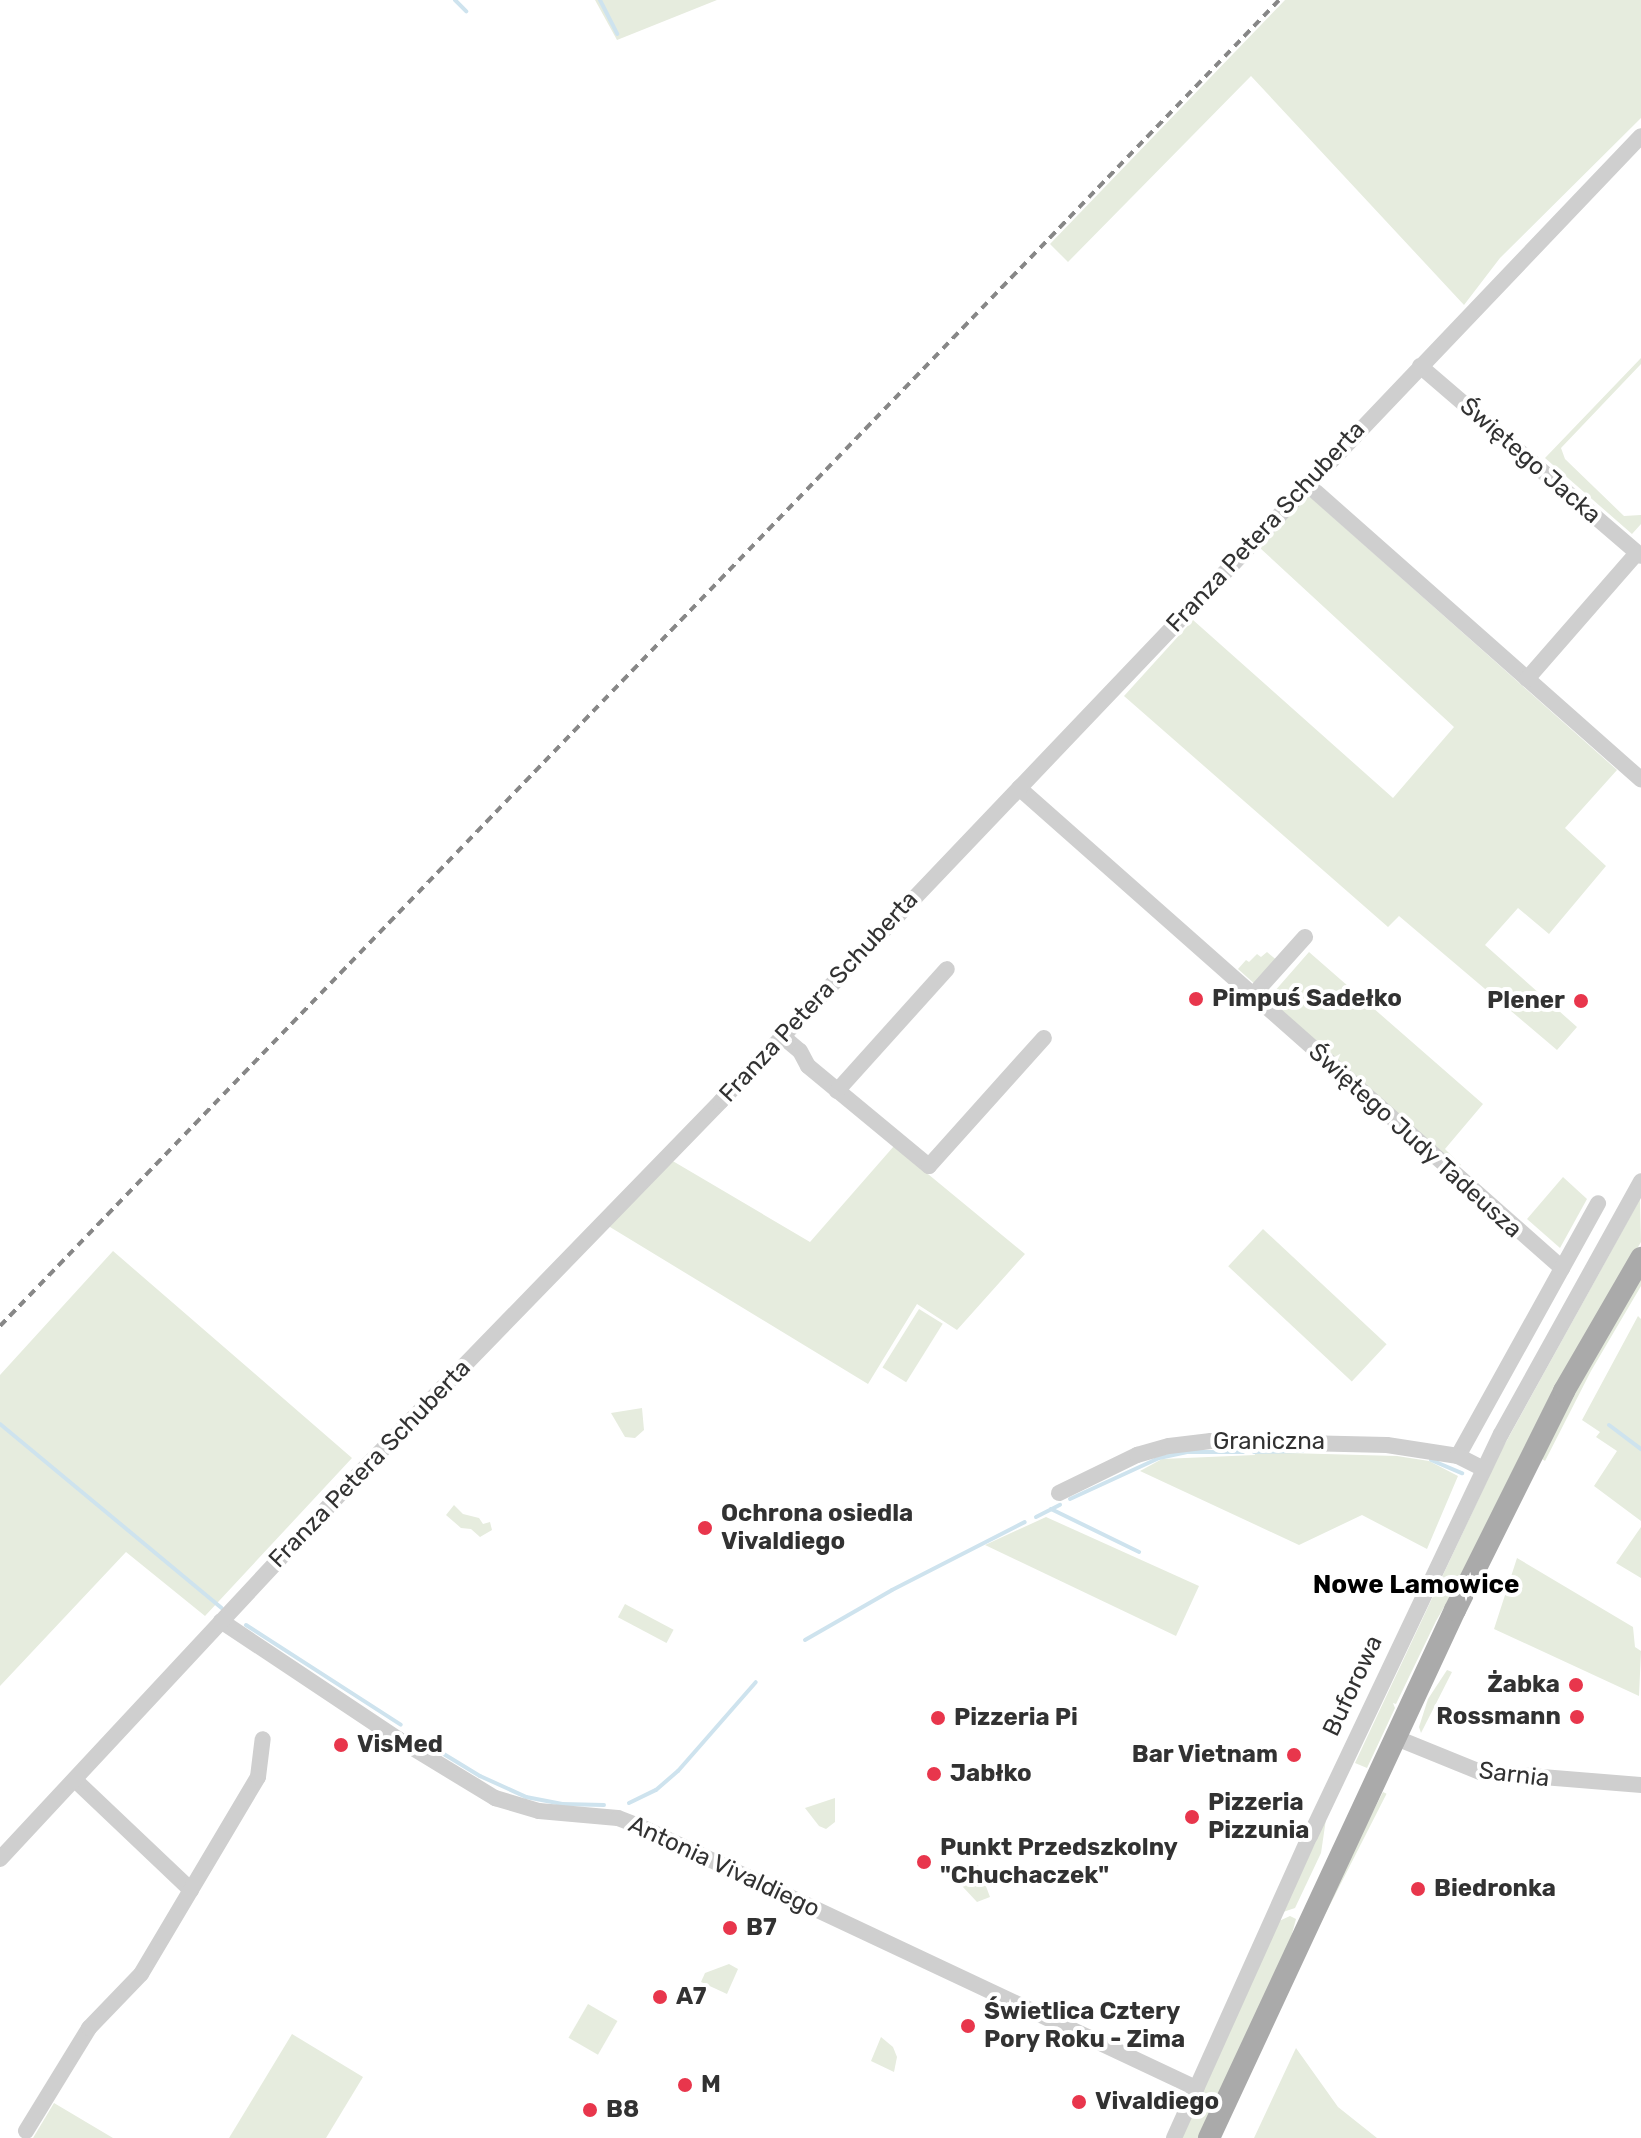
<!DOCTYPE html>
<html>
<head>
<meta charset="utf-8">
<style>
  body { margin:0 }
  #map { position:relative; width:1641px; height:2138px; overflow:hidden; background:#fff; font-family:Rubik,sans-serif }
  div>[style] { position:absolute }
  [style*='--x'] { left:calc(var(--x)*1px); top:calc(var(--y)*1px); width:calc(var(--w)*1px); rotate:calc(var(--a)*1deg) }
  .green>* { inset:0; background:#e6ecde; transform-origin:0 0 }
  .stream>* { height:4px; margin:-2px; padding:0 2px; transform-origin:2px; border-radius:2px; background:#cee3ee }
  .minor>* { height:16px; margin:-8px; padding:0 8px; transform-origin:8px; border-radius:8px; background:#cfcfcf }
  .major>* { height:22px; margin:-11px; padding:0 11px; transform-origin:11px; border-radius:11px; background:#aaa }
  .rail>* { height:4px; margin-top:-2px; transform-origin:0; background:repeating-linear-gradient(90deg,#878787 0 8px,transparent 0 14px) }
  .dots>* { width:22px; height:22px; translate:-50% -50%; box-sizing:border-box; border:4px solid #fff; border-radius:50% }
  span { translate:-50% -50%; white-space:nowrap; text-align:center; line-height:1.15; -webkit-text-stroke:8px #fff; paint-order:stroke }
  .street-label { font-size:24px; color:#323232 }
  .poi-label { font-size:24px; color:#323232; font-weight:700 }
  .left { translate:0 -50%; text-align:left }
  .right { translate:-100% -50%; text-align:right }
  .neighbourhood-label { font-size:26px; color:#000; font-weight:700 }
</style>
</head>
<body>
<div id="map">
  <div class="green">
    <div style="clip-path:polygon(595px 0,717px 0,617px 40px)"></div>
    <div style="clip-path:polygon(1285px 0,1641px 0,1641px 118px,1500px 258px,1464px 305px,1251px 76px,1068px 262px,1050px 244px)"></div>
    <div style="clip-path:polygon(1641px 358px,1641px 364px,1561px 448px,1565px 459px,1624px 516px,1641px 515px,1641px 524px,1632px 534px,1545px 458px)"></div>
    <div style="clip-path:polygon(1307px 494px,1617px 770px,1565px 828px,1606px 866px,1549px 934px,1518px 908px,1485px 945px,1577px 1027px,1557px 1050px,1399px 916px,1388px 927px,1124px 696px,1193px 620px,1393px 798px,1454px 727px,1260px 548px)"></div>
    <div style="clip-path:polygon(1267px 952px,1279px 962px,1257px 986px,1238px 969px,1246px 960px,1249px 962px,1257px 954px,1261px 957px)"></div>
    <div style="clip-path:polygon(1309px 952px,1483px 1104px,1445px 1149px,1461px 1165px,1454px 1167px,1267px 1000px)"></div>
    <div style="clip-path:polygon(894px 1146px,1025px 1254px,957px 1330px,917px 1304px,868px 1384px,605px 1224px,671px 1160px,810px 1242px)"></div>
    <div style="clip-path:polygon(1563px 1177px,1587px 1199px,1560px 1248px,1527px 1219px)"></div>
    <div style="clip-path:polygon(1640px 1199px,1641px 1242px,1568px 1365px,1471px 1561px,1436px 1621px,1396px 1704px,1393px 1703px,1395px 1708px,1367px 1768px,1355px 1763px,1501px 1451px)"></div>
    <div style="left:1263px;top:1229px;width:169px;height:51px;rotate:43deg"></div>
    <div style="clip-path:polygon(113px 1251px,352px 1458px,205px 1616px,126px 1552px,0 1686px,0 1375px)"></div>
    <div style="clip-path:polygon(1641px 1276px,1641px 1286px,1591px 1371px,1545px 1461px,1542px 1459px,1564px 1409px)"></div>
    <div style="left:919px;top:1309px;width:28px;height:69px;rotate:32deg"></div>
    <div style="clip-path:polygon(1638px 1316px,1641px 1319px,1641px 1521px,1594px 1486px,1617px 1451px,1596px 1437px,1600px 1432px,1582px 1420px)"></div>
    <div style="clip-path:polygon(642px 1408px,644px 1430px,635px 1438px,625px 1437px,611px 1413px)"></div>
    <div style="clip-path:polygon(1254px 1452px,1397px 1456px,1429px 1461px,1458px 1476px,1427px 1549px,1362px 1515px,1299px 1545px,1140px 1471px,1162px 1459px,1255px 1455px)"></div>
    <div style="clip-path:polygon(454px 1505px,463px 1514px,479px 1518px,483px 1524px,490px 1522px,492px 1530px,480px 1537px,471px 1529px,461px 1528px,446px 1515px)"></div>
    <div style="clip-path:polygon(1046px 1517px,1199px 1586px,1176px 1636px,985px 1545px)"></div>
    <div style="clip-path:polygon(1641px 1527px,1641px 1578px,1616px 1563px)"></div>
    <div style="clip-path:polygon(1517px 1558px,1633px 1627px,1635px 1647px,1641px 1651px,1639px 1696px,1494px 1629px)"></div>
    <div style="left:625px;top:1604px;width:55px;height:15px;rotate:28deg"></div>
    <div style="clip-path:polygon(1447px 1670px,1452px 1672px,1421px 1733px,1419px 1727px,1428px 1699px)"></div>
    <div style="left:1383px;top:1792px;width:4px;height:253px;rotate:27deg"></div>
    <div style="clip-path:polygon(835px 1798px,835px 1822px,826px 1829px,819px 1826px,805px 1808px)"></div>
    <div style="clip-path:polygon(1326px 1819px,1321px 1853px,1295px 1908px,1283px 1912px)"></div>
    <div style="clip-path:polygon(978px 1865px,990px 1897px,977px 1902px,962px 1886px,966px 1869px)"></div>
    <div style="clip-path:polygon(1290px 1916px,1296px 1919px,1290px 1941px,1199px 2138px,1182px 2138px,1279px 1921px)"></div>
    <div style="clip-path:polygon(729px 1964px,738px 1969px,727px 1994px,701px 1982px,705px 1973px)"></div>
    <div style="left:588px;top:2004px;width:34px;height:39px;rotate:30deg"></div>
    <div style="clip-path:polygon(292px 2034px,363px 2077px,326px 2138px,229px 2138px)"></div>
    <div style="clip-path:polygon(881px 2037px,893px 2047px,897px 2057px,894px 2072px,871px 2061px)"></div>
    <div style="clip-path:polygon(1296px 2048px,1338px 2107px,1377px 2138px,1254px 2138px)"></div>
    <div style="clip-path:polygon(54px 2103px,113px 2138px,33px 2138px)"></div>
  </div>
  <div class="stream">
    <div style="--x:455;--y:0;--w:16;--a:45"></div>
    <div style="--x:600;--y:0;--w:38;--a:63"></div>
    <div style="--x:0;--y:1424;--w:288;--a:39.7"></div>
    <div style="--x:1609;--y:1425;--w:40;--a:37"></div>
    <div style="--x:1254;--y:1452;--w:48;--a:-1.2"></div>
    <div style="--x:1431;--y:1460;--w:34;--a:23"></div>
    <div style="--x:1070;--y:1499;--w:98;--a:-24.7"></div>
    <div style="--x:1159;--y:1458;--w:30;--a:-12"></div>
    <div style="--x:1188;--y:1452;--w:55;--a:0"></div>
    <div style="--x:1051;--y:1509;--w:98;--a:26"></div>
    <div style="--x:1036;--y:1517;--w:27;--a:-27"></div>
    <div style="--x:246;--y:1625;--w:184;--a:32.8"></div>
    <div style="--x:805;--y:1640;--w:100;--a:-29.9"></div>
    <div style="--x:892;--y:1590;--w:149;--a:-27.1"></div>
    <div style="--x:429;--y:1745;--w:60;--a:31.3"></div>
    <div style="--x:480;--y:1776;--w:51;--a:24.5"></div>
    <div style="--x:526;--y:1797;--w:37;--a:11"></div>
    <div style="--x:562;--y:1804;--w:42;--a:1.4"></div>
    <div style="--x:629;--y:1803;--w:30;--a:-26"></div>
    <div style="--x:656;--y:1790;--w:29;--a:-41"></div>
    <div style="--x:678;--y:1771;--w:118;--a:-48.8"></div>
  </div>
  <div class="minor">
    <div style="--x:1420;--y:366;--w:291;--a:40.7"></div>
    <div style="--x:1316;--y:492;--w:434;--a:41.5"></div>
    <div style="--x:1527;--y:679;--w:167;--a:-48.9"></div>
    <div style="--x:1019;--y:788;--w:725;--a:41.48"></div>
    <div style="--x:1253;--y:995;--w:78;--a:-48.1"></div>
    <div style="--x:782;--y:1036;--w:23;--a:40"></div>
    <div style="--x:800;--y:1051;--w:17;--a:62"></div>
    <div style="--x:808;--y:1066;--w:157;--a:39.6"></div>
    <div style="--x:929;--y:1166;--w:172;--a:-48.1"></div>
    <div style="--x:837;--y:1091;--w:164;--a:-48"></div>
    <div style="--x:1458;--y:1456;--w:289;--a:-61"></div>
    <div style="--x:1059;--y:1493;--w:87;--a:-26"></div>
    <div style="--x:1137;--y:1455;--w:33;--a:-16"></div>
    <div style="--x:1169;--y:1446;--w:42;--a:-6.8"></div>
    <div style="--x:1211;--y:1441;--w:176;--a:1.3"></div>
    <div style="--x:1387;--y:1445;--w:72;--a:8.8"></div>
    <div style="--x:1458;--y:1456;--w:29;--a:27"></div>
    <div style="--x:221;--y:1621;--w:213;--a:33.7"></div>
    <div style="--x:398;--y:1739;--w:114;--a:31.3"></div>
    <div style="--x:495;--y:1798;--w:46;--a:16.5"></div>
    <div style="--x:539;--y:1811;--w:79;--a:5.1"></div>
    <div style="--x:618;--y:1818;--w:22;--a:21"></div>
    <div style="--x:639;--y:1826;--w:616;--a:25.19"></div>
    <div style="--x:1394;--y:1737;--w:93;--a:22.1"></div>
    <div style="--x:1480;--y:1772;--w:162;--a:4.6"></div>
    <div style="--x:75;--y:1780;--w:160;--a:43.5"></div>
    <div style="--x:0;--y:1859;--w:518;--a:-47.03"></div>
    <div style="--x:353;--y:1480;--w:528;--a:-45.84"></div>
    <div style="--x:721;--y:1101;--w:1333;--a:-46.37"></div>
    <div style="--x:26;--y:2131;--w:121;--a:-58.5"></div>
    <div style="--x:89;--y:2028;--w:75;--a:-46.1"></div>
    <div style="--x:141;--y:1974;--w:229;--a:-59.3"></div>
    <div style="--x:258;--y:1777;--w:38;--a:-83"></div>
    <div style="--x:1174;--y:2138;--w:331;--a:-65.8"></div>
    <div style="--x:1310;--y:1836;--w:445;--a:-64.6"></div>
    <div style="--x:1501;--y:1434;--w:289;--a:-61"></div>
  </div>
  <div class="major">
    <div style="--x:1209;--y:2138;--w:582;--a:-65.02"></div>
    <div style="--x:1455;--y:1610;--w:245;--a:-63.5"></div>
    <div style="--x:1564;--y:1391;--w:154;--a:-59.9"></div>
  </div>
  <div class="rail">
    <div style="--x:0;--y:1326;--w:1842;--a:-46.03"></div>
  </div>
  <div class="dots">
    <div style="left:1196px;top:999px;background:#e8364c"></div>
    <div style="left:1581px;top:1001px;background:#e8364c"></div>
    <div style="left:705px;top:1528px;background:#e8364c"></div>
    <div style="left:1576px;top:1685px;background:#e8364c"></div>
    <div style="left:1577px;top:1717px;background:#e8364c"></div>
    <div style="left:938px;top:1718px;background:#e8364c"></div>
    <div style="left:341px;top:1745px;background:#e8364c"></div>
    <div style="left:1294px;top:1755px;background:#e8364c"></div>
    <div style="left:934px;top:1774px;background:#e8364c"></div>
    <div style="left:1192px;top:1817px;background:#e8364c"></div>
    <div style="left:924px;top:1862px;background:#e8364c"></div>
    <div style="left:1418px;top:1889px;background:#e8364c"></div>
    <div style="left:730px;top:1928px;background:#e8364c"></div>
    <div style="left:660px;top:1997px;background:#e8364c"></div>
    <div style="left:968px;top:2026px;background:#e8364c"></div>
    <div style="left:685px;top:2085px;background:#e8364c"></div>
    <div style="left:1079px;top:2102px;background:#e8364c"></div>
    <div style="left:590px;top:2110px;background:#e8364c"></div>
  </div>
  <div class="street-label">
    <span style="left:1530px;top:461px;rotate:41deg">Świętego Jacka</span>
    <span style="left:1266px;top:527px;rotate:-47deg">Franza Petera Schuberta</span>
    <span style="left:819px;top:997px;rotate:-47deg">Franza Petera Schuberta</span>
    <span style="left:1415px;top:1141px;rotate:42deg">Świętego Judy Tadeusza</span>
    <span style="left:1269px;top:1442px">Graniczna</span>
    <span style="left:370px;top:1464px;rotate:-46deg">Franza Petera Schuberta</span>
    <span style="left:1353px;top:1686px;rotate:-65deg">Buforowa</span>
    <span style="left:1514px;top:1775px;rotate:7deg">Sarnia</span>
    <span style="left:724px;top:1867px;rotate:25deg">Antonia Vivaldiego</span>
  </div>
  <div class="poi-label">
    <span class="left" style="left:1212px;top:999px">Pimpuś Sadełko</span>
    <span class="right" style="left:1565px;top:1001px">Plener</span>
    <span class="left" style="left:721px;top:1528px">Ochrona osiedla<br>Vivaldiego</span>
    <span class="right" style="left:1560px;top:1685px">Żabka</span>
    <span class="right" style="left:1561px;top:1717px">Rossmann</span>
    <span class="left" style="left:954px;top:1718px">Pizzeria Pi</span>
    <span class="left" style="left:357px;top:1745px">VisMed</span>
    <span class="right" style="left:1278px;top:1755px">Bar Vietnam</span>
    <span class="left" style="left:950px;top:1774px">Jabłko</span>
    <span class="left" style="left:1208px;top:1817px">Pizzeria<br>Pizzunia</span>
    <span class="left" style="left:940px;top:1862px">Punkt Przedszkolny<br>"Chuchaczek"</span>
    <span class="left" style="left:1434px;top:1889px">Biedronka</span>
    <span class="left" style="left:746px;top:1928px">B7</span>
    <span class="left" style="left:676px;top:1997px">A7</span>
    <span class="left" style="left:984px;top:2026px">Świetlica Cztery<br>Pory Roku - Zima</span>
    <span class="left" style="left:701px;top:2085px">M</span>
    <span class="left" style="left:1095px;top:2102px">Vivaldiego</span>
    <span class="left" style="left:606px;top:2110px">B8</span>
  </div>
  <div class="neighbourhood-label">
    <span style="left:1416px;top:1585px">Nowe Lamowice</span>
  </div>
</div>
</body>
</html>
